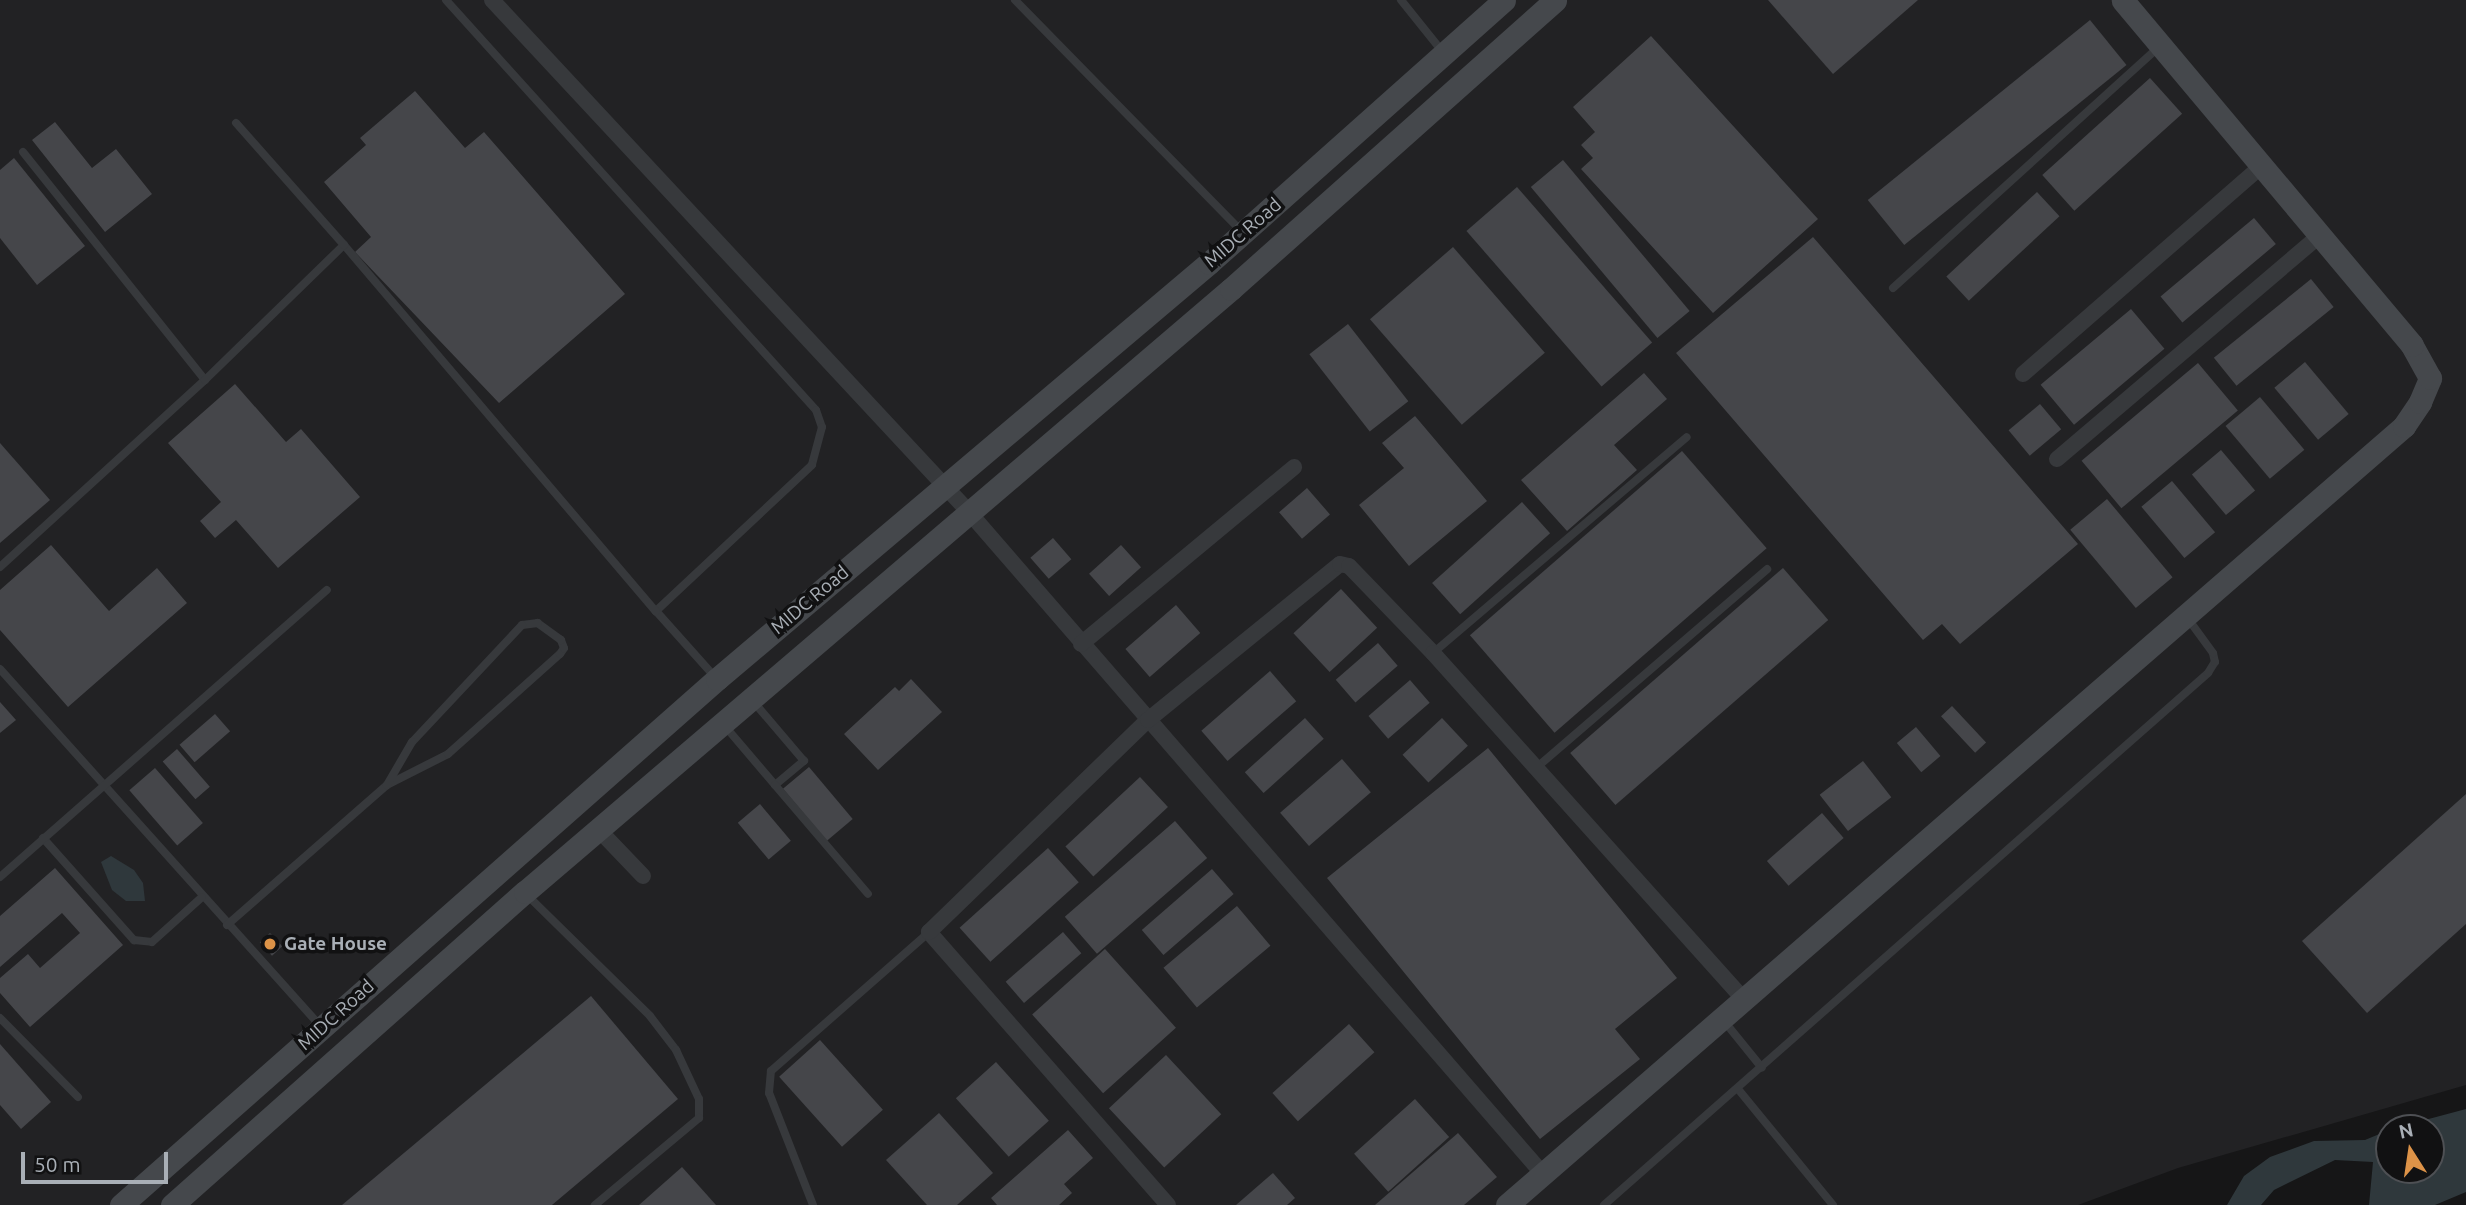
<!DOCTYPE html>
<html>
<head>
<meta charset="utf-8">
<style>
  body { margin:0 }
  #map { position:relative; width:2466px; height:1205px; overflow:hidden; background:#161617; font-family:Ubuntu,sans-serif }
  div>[style] { position:absolute }
  [style*='--x'] { left:calc(var(--x)*1px); top:calc(var(--y)*1px); width:calc(var(--w)*1px); rotate:calc(var(--a)*1deg) }
  .built>* { inset:0; background:#222224 }
  .water>* { inset:0; background:#2f383c }
  .building>* { inset:0; background:#45464a; transform-origin:0 0 }
  .lane>* { height:8px; margin:-4px; padding:0 4px; transform-origin:4px; border-radius:4px; background:#37393c }
  .street>* { height:16px; margin:-8px; padding:0 8px; transform-origin:8px; border-radius:8px; background:#37393c }
  .secondary>* { height:23px; margin:-11.5px; padding:0 11.5px; transform-origin:11.5px; border-radius:11.5px; background:#45484c }
  .dots>* { width:19px; height:19px; translate:-50% -50%; box-sizing:border-box; border:4px solid #111112; border-radius:50% }
  span { translate:-50% -50%; white-space:nowrap; text-align:center; line-height:1.15; -webkit-text-stroke:7px #111112; paint-order:stroke }
  .street-label { font-size:19px; color:#a9afb6 }
  .poi-label { font-size:19px; color:#a9afb6; font-weight:700 }
  .left { translate:0 -50%; text-align:left }
  .north { position:absolute; left:2375px; top:1114px; width:70px; height:70px; box-sizing:border-box; background:#111112; border:2px solid #4e5054; border-radius:50%; rotate:348deg; font-size:19px; font-weight:700; line-height:28px; text-align:center; color:#a9afb6 }
  .north::after { content:''; display:block; margin:auto; width:24px; height:32px; background:#dd9348; clip-path:polygon(50% 0,100% 100%,50% 72%,0 100%) }
  .scale { position:absolute; left:21px; top:1152px; width:147px; height:32px; box-sizing:border-box; border:4px solid #a9afb6; border-top:0; padding-left:9px; font-size:21px; line-height:24px; white-space:nowrap; color:#a9afb6; -webkit-text-stroke:5px #111112; paint-order:stroke }
</style>
</head>
<body>
<div id="map">
  <div class="built">
    <div style="clip-path:polygon(0 0,2466px 0,2466px 1085px,2178px 1168px,2078px 1205px,0 1205px)"></div>
  </div>
  <div class="water">
    <div style="clip-path:polygon(111px 856px,134px 870px,143px 883px,145px 901px,126px 901px,112px 890px,101px 862px)"></div>
    <div style="clip-path:polygon(2466px 1109px,2466px 1192px,2435px 1205px,2369px 1205px,2373px 1162px,2335px 1160px,2274px 1190px,2261px 1205px,2227px 1205px,2244px 1176px,2270px 1157px,2314px 1141px,2365px 1140px,2389px 1130px,2389px 1170px,2431px 1170px,2431px 1128px,2395px 1128px)"></div>
  </div>
  <div class="building">
    <div style="clip-path:polygon(1768px 0,1918px 0,1833px 74px)"></div>
    <div style="left:2090px;top:20px;width:58px;height:286px;rotate:51deg"></div>
    <div style="clip-path:polygon(1651px 36px,1818px 219px,1713px 313px,1581px 169px,1593px 158px,1581px 145px,1595px 132px,1573px 107px)"></div>
    <div style="left:2150px;top:78px;width:48px;height:145px;rotate:48deg"></div>
    <div style="clip-path:polygon(415px 91px,465px 148px,484px 132px,625px 294px,499px 403px,355px 252px,371px 237px,324px 182px,366px 145px,360px 138px)"></div>
    <div style="clip-path:polygon(55px 122px,92px 168px,116px 149px,152px 194px,105px 232px,32px 140px)"></div>
    <div style="clip-path:polygon(14px 158px,85px 246px,37px 285px,0 238px,0 170px)"></div>
    <div style="left:1563px;top:160px;width:197px;height:42px;rotate:50deg"></div>
    <div style="left:1517px;top:187px;width:206px;height:67px;rotate:49deg"></div>
    <div style="left:2037px;top:192px;width:33px;height:124px;rotate:47deg"></div>
    <div style="left:2254px;top:218px;width:34px;height:122px;rotate:50deg"></div>
    <div style="clip-path:polygon(1813px 237px,2078px 544px,1960px 644px,1942px 624px,1923px 640px,1676px 353px)"></div>
    <div style="left:1453px;top:247px;width:140px;height:110px;rotate:49deg"></div>
    <div style="left:2311px;top:279px;width:36px;height:125px;rotate:51deg"></div>
    <div style="left:2131px;top:309px;width:52px;height:118px;rotate:50deg"></div>
    <div style="left:1348px;top:324px;width:98px;height:49px;rotate:52deg"></div>
    <div style="left:2305px;top:362px;width:68px;height:40px;rotate:50deg"></div>
    <div style="left:2198px;top:363px;width:62px;height:152px;rotate:50deg"></div>
    <div style="clip-path:polygon(1644px 373px,1667px 399px,1614px 445px,1637px 470px,1567px 531px,1521px 480px)"></div>
    <div style="clip-path:polygon(235px 384px,286px 442px,301px 429px,360px 497px,278px 568px,236px 520px,215px 538px,200px 521px,221px 502px,168px 443px)"></div>
    <div style="left:2260px;top:397px;width:69px;height:45px;rotate:50deg"></div>
    <div style="left:2040px;top:404px;width:33px;height:41px;rotate:50deg"></div>
    <div style="clip-path:polygon(1415px 416px,1487px 501px,1409px 566px,1359px 505px,1404px 468px,1382px 443px)"></div>
    <div style="clip-path:polygon(0 443px,50px 500px,0 543px)"></div>
    <div style="left:2221px;top:450px;width:53px;height:38px;rotate:50deg"></div>
    <div style="left:1682px;top:451px;width:129px;height:281px;rotate:49deg"></div>
    <div style="left:2172px;top:481px;width:67px;height:40px;rotate:50deg"></div>
    <div style="left:1307px;top:488px;width:35px;height:37px;rotate:49deg"></div>
    <div style="left:2107px;top:499px;width:102px;height:48px;rotate:50deg"></div>
    <div style="left:1522px;top:502px;width:42px;height:121px;rotate:48deg"></div>
    <div style="left:1053px;top:538px;width:28px;height:30px;rotate:49deg"></div>
    <div style="clip-path:polygon(51px 545px,109px 611px,157px 568px,187px 603px,68px 707px,0 630px,0 590px)"></div>
    <div style="left:1121px;top:545px;width:30px;height:43px;rotate:48deg"></div>
    <div style="left:1783px;top:568px;width:69px;height:282px;rotate:49deg"></div>
    <div style="left:1341px;top:589px;width:53px;height:65px;rotate:47deg"></div>
    <div style="left:1176px;top:605px;width:37px;height:67px;rotate:49deg"></div>
    <div style="left:1378px;top:643px;width:30px;height:56px;rotate:49deg"></div>
    <div style="left:1270px;top:671px;width:40px;height:91px;rotate:49deg"></div>
    <div style="clip-path:polygon(911px 679px,942px 712px,878px 770px,844px 734px,895px 687px,899px 691px)"></div>
    <div style="left:1410px;top:680px;width:30px;height:55px;rotate:49deg"></div>
    <div style="clip-path:polygon(0 702px,16px 720px,0 733px)"></div>
    <div style="left:1952px;top:706px;width:50px;height:15px;rotate:47deg"></div>
    <div style="left:215px;top:714px;width:23px;height:47px;rotate:49deg"></div>
    <div style="left:1305px;top:718px;width:28px;height:81px;rotate:48deg"></div>
    <div style="left:1442px;top:718px;width:38px;height:54px;rotate:47deg"></div>
    <div style="left:1916px;top:727px;width:38px;height:25px;rotate:50deg"></div>
    <div style="clip-path:polygon(1488px 748px,1677px 978px,1615px 1029px,1640px 1059px,1540px 1139px,1327px 878px)"></div>
    <div style="left:177px;top:749px;width:50px;height:19px;rotate:49deg"></div>
    <div style="left:1342px;top:759px;width:44px;height:82px;rotate:49deg"></div>
    <div style="left:1863px;top:761px;width:46px;height:55px;rotate:52deg"></div>
    <div style="left:809px;top:767px;width:68px;height:34px;rotate:50deg"></div>
    <div style="left:155px;top:768px;width:73px;height:34px;rotate:49deg"></div>
    <div style="left:1140px;top:777px;width:41px;height:102px;rotate:47deg"></div>
    <div style="clip-path:polygon(2466px 794px,2466px 924px,2367px 1013px,2302px 941px)"></div>
    <div style="left:760px;top:804px;width:48px;height:29px;rotate:50deg"></div>
    <div style="left:1822px;top:813px;width:33px;height:73px;rotate:49deg"></div>
    <div style="left:1175px;top:821px;width:49px;height:146px;rotate:49deg"></div>
    <div style="left:1048px;top:848px;width:46px;height:119px;rotate:48deg"></div>
    <div style="clip-path:polygon(55px 868px,123px 945px,30px 1027px,0 993px,0 978px,28px 954px,40px 968px,80px 933px,62px 913px,0 967px,0 916px)"></div>
    <div style="left:1212px;top:869px;width:33px;height:93px;rotate:49deg"></div>
    <div style="left:1237px;top:906px;width:52px;height:96px;rotate:50deg"></div>
    <div style="left:1063px;top:932px;width:28px;height:76px;rotate:49deg"></div>
    <div style="left:270px;top:933px;width:18px;height:14px;rotate:47deg"></div>
    <div style="left:1105px;top:949px;width:106px;height:98px;rotate:48deg"></div>
    <div style="clip-path:polygon(591px 996px,678px 1099px,552px 1205px,342px 1205px)"></div>
    <div style="left:1349px;top:1024px;width:38px;height:103px;rotate:48deg"></div>
    <div style="left:820px;top:1040px;width:94px;height:55px;rotate:48deg"></div>
    <div style="clip-path:polygon(0 1044px,51px 1102px,21px 1129px,0 1105px)"></div>
    <div style="left:1166px;top:1055px;width:81px;height:78px;rotate:47deg"></div>
    <div style="left:996px;top:1062px;width:79px;height:54px;rotate:48deg"></div>
    <div style="left:1415px;top:1099px;width:51px;height:82px;rotate:48deg"></div>
    <div style="clip-path:polygon(939px 1113px,993px 1173px,957px 1205px,927px 1205px,886px 1160px)"></div>
    <div style="clip-path:polygon(1068px 1130px,1093px 1158px,1064px 1184px,1072px 1193px,1059px 1205px,997px 1205px,991px 1198px)"></div>
    <div style="clip-path:polygon(1458px 1133px,1497px 1177px,1464px 1205px,1375px 1205px)"></div>
    <div style="clip-path:polygon(682px 1167px,716px 1205px,639px 1205px)"></div>
    <div style="clip-path:polygon(1273px 1173px,1295px 1198px,1287px 1205px,1236px 1205px)"></div>
  </div>
  <div class="lane">
    <div style="--x:446;--y:0;--w:552;--a:47.94"></div>
    <div style="--x:816;--y:410;--w:18;--a:71"></div>
    <div style="--x:822;--y:427;--w:39;--a:105"></div>
    <div style="--x:812;--y:465;--w:214;--a:136.9"></div>
    <div style="--x:656;--y:611;--w:89;--a:48.2"></div>
    <div style="--x:1015;--y:0;--w:323;--a:45.6"></div>
    <div style="--x:1401;--y:0;--w:65;--a:51.2"></div>
    <div style="--x:23;--y:152;--w:292;--a:51.4"></div>
    <div style="--x:344;--y:245;--w:481;--a:49.6"></div>
    <div style="--x:1893;--y:288;--w:358;--a:-42.2"></div>
    <div style="--x:0;--y:567;--w:277;--a:-42.4"></div>
    <div style="--x:205;--y:380;--w:194;--a:-44.2"></div>
    <div style="--x:344;--y:245;--w:163;--a:-131.5"></div>
    <div style="--x:1433;--y:653;--w:333;--a:-40.4"></div>
    <div style="--x:0;--y:669;--w:479;--a:48.1"></div>
    <div style="--x:724;--y:725;--w:79;--a:49.6"></div>
    <div style="--x:775;--y:785;--w:38;--a:-40"></div>
    <div style="--x:804;--y:761;--w:80;--a:-130.4"></div>
    <div style="--x:1536;--y:768;--w:305;--a:-40.7"></div>
    <div style="--x:775;--y:785;--w:143;--a:49.5"></div>
    <div style="--x:43;--y:838;--w:137;--a:48.3"></div>
    <div style="--x:134;--y:940;--w:18;--a:6"></div>
    <div style="--x:152;--y:942;--w:67;--a:-42"></div>
    <div style="--x:0;--y:877;--w:435;--a:-41.3"></div>
    <div style="--x:525;--y:893;--w:175;--a:44.5"></div>
    <div style="--x:650;--y:1016;--w:43;--a:52.6"></div>
    <div style="--x:676;--y:1050;--w:54;--a:64.9"></div>
    <div style="--x:699;--y:1099;--w:19;--a:90"></div>
    <div style="--x:699;--y:1118;--w:136;--a:140.1"></div>
    <div style="--x:227;--y:925;--w:213;--a:-41.2"></div>
    <div style="--x:387;--y:785;--w:68;--a:-26.9"></div>
    <div style="--x:448;--y:754;--w:150;--a:-41.8"></div>
    <div style="--x:560;--y:654;--w:7;--a:-56"></div>
    <div style="--x:564;--y:648;--w:9;--a:-111"></div>
    <div style="--x:561;--y:640;--w:29;--a:-144"></div>
    <div style="--x:538;--y:623;--w:16;--a:173"></div>
    <div style="--x:522;--y:625;--w:161;--a:133.2"></div>
    <div style="--x:412;--y:742;--w:50;--a:120.2"></div>
    <div style="--x:0;--y:1018;--w:111;--a:45.4"></div>
    <div style="--x:1724;--y:1021;--w:60;--a:51"></div>
    <div style="--x:1738;--y:1089;--w:150;--a:50.7"></div>
    <div style="--x:813;--y:1205;--w:120;--a:-111.4"></div>
    <div style="--x:769;--y:1093;--w:22;--a:-85"></div>
    <div style="--x:771;--y:1071;--w:210;--a:-41.3"></div>
    <div style="--x:1604;--y:1205;--w:805;--a:-41.37"></div>
    <div style="--x:2208;--y:673;--w:13;--a:-58"></div>
    <div style="--x:2215;--y:662;--w:9;--a:-103"></div>
    <div style="--x:2213;--y:653;--w:46;--a:-126.1"></div>
  </div>
  <div class="street">
    <div style="--x:492;--y:0;--w:698;--a:47.03"></div>
    <div style="--x:968;--y:511;--w:878;--a:49.07"></div>
    <div style="--x:2023;--y:374;--w:315;--a:-41.1"></div>
    <div style="--x:2057;--y:459;--w:345;--a:-40.4"></div>
    <div style="--x:1081;--y:644;--w:277;--a:-39.7"></div>
    <div style="--x:598;--y:829;--w:65;--a:46.2"></div>
    <div style="--x:1168;--y:1205;--w:363;--a:-131.2"></div>
    <div style="--x:929;--y:932;--w:305;--a:-44.1"></div>
    <div style="--x:1148;--y:720;--w:247;--a:-39.1"></div>
    <div style="--x:1340;--y:564;--w:9;--a:13"></div>
    <div style="--x:1349;--y:566;--w:121;--a:46"></div>
    <div style="--x:1433;--y:653;--w:465;--a:48.1"></div>
  </div>
  <div class="secondary">
    <div style="--x:121;--y:1205;--w:795;--a:-41.43"></div>
    <div style="--x:717;--y:679;--w:644;--a:-40.22"></div>
    <div style="--x:1209;--y:263;--w:395;--a:-41.7"></div>
    <div style="--x:172;--y:1205;--w:472;--a:-41.6"></div>
    <div style="--x:525;--y:892;--w:928;--a:-40.5"></div>
    <div style="--x:1231;--y:289;--w:434;--a:-41.7"></div>
    <div style="--x:1507;--y:1205;--w:1188;--a:-40.97"></div>
    <div style="--x:2404;--y:426;--w:29;--a:-56"></div>
    <div style="--x:2420;--y:402;--w:26;--a:-67"></div>
    <div style="--x:2430;--y:378;--w:38;--a:-119"></div>
    <div style="--x:2412;--y:345;--w:450;--a:-130"></div>
  </div>
  <div class="dots">
    <div style="left:270px;top:944px;background:#dd9348"></div>
  </div>
  <div class="street-label">
    <span style="left:1243px;top:233px;rotate:-41deg">MIDC Road</span>
    <span style="left:810px;top:600px;rotate:-40deg">MIDC Road</span>
    <span style="left:336px;top:1015px;rotate:-42deg">MIDC Road</span>
  </div>
  <div class="poi-label">
    <span class="left" style="left:284px;top:944px">Gate House</span>
  </div>
  <div class="north">N</div>
  <div class="scale">50 m</div>
</div>
</body>
</html>
